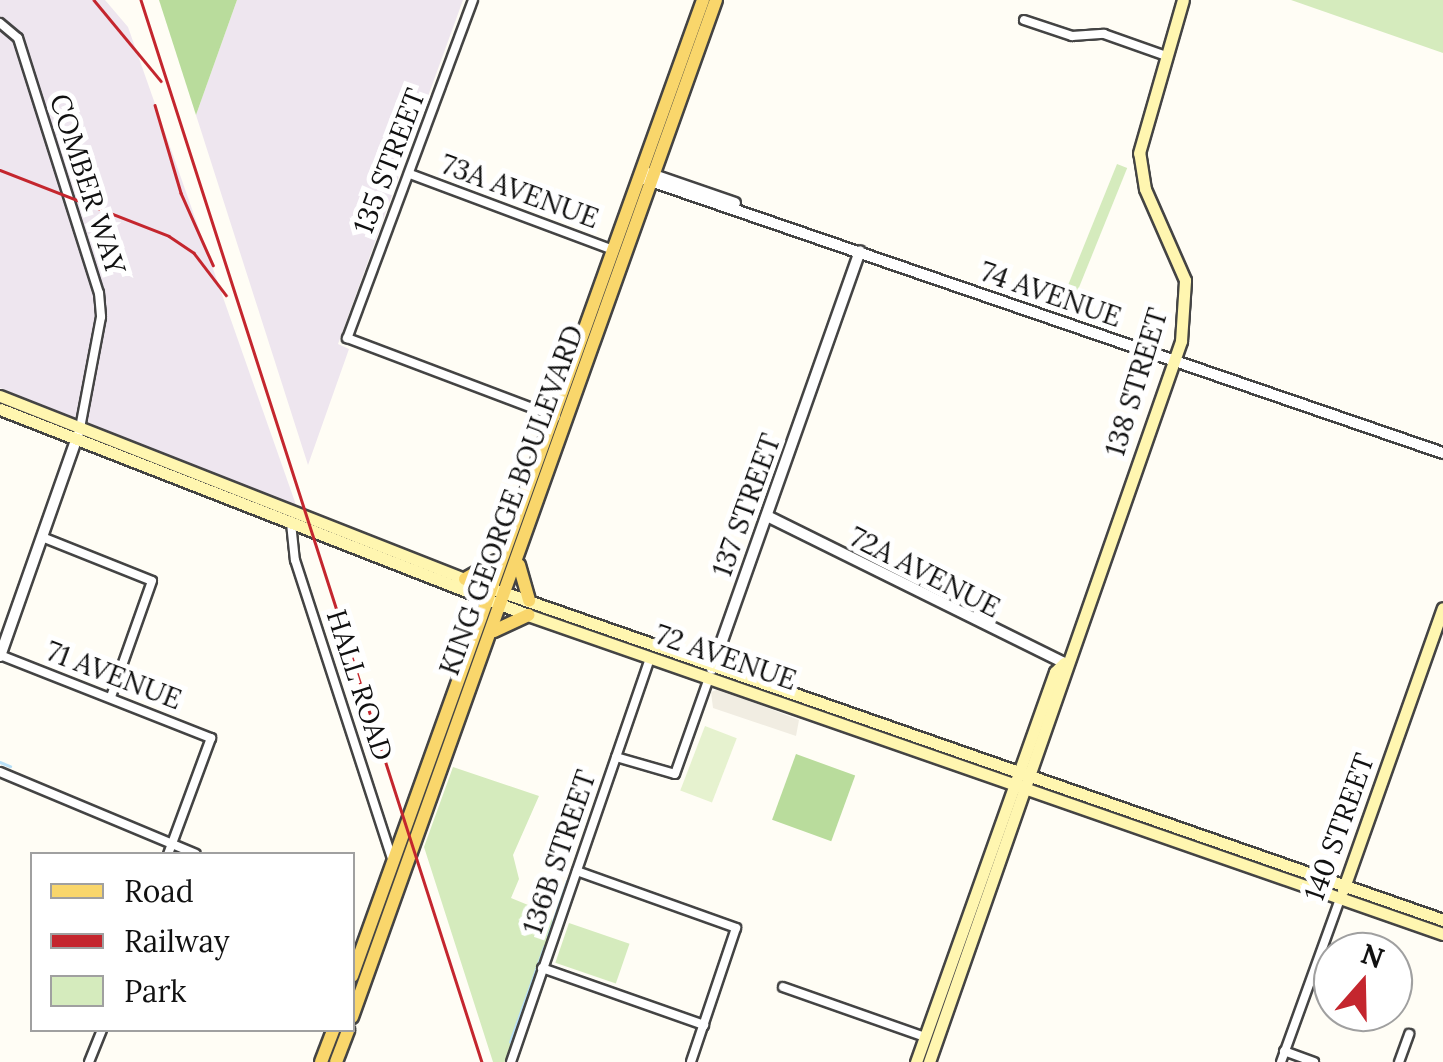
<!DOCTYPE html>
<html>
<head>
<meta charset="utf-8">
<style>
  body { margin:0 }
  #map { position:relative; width:1443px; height:1062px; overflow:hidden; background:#fffdf5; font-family:Lora,serif }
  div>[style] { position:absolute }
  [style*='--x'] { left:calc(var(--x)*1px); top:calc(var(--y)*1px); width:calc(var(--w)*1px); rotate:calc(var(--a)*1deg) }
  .industrial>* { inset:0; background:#eee6ef }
  .green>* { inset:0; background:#d5ebbd; transform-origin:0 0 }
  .forest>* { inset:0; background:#b9dc9c; transform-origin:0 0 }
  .pitch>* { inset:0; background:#e6f2cf; transform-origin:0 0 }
  .plaza>* { inset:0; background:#f1ede2 }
  .stream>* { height:2.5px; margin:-1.25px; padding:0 1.25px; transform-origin:1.25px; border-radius:1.25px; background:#b9e0f7 }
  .roads { filter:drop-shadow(2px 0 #444) drop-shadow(-2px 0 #444) drop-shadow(0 2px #444) drop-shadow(0 -2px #444) }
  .minor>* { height:8px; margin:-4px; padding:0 4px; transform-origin:4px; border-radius:4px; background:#fff }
  .tertiary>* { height:10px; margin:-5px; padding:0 5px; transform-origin:5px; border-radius:5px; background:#fff }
  .secondary>* { height:11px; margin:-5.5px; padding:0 5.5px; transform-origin:5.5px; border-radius:5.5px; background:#fff6b0 }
  .primary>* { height:12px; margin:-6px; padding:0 6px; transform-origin:6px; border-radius:6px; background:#f9d66b }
  .rail>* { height:2.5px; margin:-1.25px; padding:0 1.25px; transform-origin:1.25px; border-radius:1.25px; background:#c4262e }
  span { translate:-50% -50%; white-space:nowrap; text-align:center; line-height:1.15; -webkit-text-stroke:10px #fff; paint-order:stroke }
  .street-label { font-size:28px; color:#111 }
  .legend { position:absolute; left:30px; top:852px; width:325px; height:180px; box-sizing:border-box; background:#fff; border:2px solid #a0a0a0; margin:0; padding:12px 18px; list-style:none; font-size:30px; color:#111 }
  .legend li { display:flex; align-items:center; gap:20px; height:50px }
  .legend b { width:50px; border:2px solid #a0a0a0 }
  .north { position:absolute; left:1313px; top:932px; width:100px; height:100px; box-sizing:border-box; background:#fff; border:2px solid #a0a0a0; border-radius:50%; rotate:20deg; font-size:28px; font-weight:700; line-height:40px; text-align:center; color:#111 }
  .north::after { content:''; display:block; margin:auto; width:35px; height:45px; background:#c4262e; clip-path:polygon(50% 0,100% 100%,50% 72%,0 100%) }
</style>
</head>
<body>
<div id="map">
  <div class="industrial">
    <div style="clip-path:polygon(0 0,105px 0,128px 27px,296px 505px,0 388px)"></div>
    <div style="clip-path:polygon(237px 0,463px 0,338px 344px,349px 349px,308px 465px,196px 115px)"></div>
  </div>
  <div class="green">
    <div style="clip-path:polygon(1291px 0,1443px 0,1443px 53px)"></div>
    <div style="left:1117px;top:164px;width:11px;height:155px;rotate:22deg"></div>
    <div style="clip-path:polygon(453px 767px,539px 796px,513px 855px,519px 879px,511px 898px,550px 914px,554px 926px,506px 1062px,493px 1062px,424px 847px)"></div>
    <div style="left:569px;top:923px;width:64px;height:42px;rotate:19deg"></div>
  </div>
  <div class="forest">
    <div style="clip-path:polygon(159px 0,237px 0,196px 115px)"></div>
    <div style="left:796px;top:754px;width:63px;height:70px;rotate:20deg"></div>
  </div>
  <div class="pitch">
    <div style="left:705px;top:726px;width:34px;height:69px;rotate:21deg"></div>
  </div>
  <div class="plaza">
    <div style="clip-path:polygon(719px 689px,799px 720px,796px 736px,713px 708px,711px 692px)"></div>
  </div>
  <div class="stream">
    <div style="--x:0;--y:762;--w:11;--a:22"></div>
    <div style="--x:548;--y:936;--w:58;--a:-70.9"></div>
    <div style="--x:510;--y:1042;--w:101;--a:-70.3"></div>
  </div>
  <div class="roads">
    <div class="minor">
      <div style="--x:473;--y:0;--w:361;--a:110.4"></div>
      <div style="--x:347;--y:338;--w:223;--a:20.7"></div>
      <div style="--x:1024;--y:20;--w:51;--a:18.4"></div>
      <div style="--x:1072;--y:36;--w:32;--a:-4"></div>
      <div style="--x:1104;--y:34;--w:66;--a:19.5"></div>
      <div style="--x:0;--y:23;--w:23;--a:40"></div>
      <div style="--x:18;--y:38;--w:268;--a:72.4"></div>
      <div style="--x:99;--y:293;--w:24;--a:85"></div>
      <div style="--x:101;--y:317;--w:113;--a:100.7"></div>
      <div style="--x:410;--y:174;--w:217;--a:20.5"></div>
      <div style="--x:291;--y:523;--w:37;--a:84"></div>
      <div style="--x:295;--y:560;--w:317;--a:72"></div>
      <div style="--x:42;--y:537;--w:118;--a:21.8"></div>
      <div style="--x:152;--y:581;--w:123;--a:109.5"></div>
      <div style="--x:0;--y:655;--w:227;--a:21.5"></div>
      <div style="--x:211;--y:738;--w:124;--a:110.3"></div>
      <div style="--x:616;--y:757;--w:61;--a:16.1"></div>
      <div style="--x:675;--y:774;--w:102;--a:-70.5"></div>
      <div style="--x:0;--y:772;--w:212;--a:22.7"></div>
      <div style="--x:577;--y:871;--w:169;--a:19.7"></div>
      <div style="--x:736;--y:928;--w:141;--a:108.6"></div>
      <div style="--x:542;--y:968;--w:172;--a:19.4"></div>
      <div style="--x:783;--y:987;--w:151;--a:19.4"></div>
      <div style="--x:1284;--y:1051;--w:32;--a:20"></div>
      <div style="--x:89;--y:1062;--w:35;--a:-68"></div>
      <div style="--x:511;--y:1062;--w:427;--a:-71"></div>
      <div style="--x:1281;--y:1062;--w:173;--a:-70.1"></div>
      <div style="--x:1399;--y:1062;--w:30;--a:-70"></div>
    </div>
    <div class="tertiary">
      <div style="--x:648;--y:173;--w:92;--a:19"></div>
      <div style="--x:645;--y:179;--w:844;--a:18.95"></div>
      <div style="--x:767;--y:516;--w:331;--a:26.3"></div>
      <div style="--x:0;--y:656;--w:234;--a:-70.6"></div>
      <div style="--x:712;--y:669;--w:443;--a:-70.5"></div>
    </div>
    <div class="secondary">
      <div style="--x:0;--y:396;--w:500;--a:21.5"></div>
      <div style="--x:465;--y:579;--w:1036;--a:19.22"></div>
      <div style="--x:0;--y:409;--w:567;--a:21.31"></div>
      <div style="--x:528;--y:615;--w:969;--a:19.22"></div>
      <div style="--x:1343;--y:890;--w:299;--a:-70.5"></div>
      <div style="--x:916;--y:1062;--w:414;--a:-70.4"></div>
      <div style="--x:1055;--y:672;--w:13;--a:-45"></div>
      <div style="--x:929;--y:1062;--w:764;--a:-70.73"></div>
      <div style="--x:1181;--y:341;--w:61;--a:-86.2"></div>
      <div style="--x:1185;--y:280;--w:99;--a:-113.7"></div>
      <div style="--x:1145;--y:189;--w:36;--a:-99"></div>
      <div style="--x:1139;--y:153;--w:159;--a:-74"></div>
    </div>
    <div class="primary">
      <div style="--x:519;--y:565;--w:37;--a:74"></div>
      <div style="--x:465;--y:579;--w:36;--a:-30"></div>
      <div style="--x:494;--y:631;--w:38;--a:-25"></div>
      <div style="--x:352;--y:976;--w:1037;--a:-70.22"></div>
      <div style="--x:352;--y:1017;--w:1080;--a:-70.31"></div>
      <div style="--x:321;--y:1062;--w:34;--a:-69"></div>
      <div style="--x:336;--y:1062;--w:34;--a:-69"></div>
    </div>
  </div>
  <div class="rail">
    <div style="--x:94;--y:0;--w:105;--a:50.4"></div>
    <div style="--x:141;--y:0;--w:1115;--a:72.2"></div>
    <div style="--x:155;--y:105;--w:92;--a:73.5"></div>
    <div style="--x:181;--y:193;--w:79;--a:66"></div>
    <div style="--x:0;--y:170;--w:181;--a:21.3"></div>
    <div style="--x:169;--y:236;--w:30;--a:34"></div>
    <div style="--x:194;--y:253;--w:53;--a:52.7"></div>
  </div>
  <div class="street-label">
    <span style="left:389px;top:161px;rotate:-69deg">135 STREET</span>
    <span style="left:88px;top:184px;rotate:72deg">COMBER WAY</span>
    <span style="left:520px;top:191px;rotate:20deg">73A AVENUE</span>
    <span style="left:1051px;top:294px;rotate:19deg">74 AVENUE</span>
    <span style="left:1136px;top:382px;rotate:-73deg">138 STREET</span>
    <span style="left:511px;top:500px;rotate:-70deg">KING GEORGE BOULEVARD</span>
    <span style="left:746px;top:505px;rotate:-70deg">137 STREET</span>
    <span style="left:925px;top:572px;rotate:27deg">72A AVENUE</span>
    <span style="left:726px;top:657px;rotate:19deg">72 AVENUE</span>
    <span style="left:114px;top:675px;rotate:21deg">71 AVENUE</span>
    <span style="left:360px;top:685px;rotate:72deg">HALL ROAD</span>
    <span style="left:1339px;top:827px;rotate:-70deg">140 STREET</span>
    <span style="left:559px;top:852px;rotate:-71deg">136B STREET</span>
  </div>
  <ul class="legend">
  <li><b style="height:12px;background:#f9d66b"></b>Road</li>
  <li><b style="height:12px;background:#c4262e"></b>Railway</li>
  <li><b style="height:28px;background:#d5ebbd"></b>Park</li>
  </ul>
  <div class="north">N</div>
</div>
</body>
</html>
